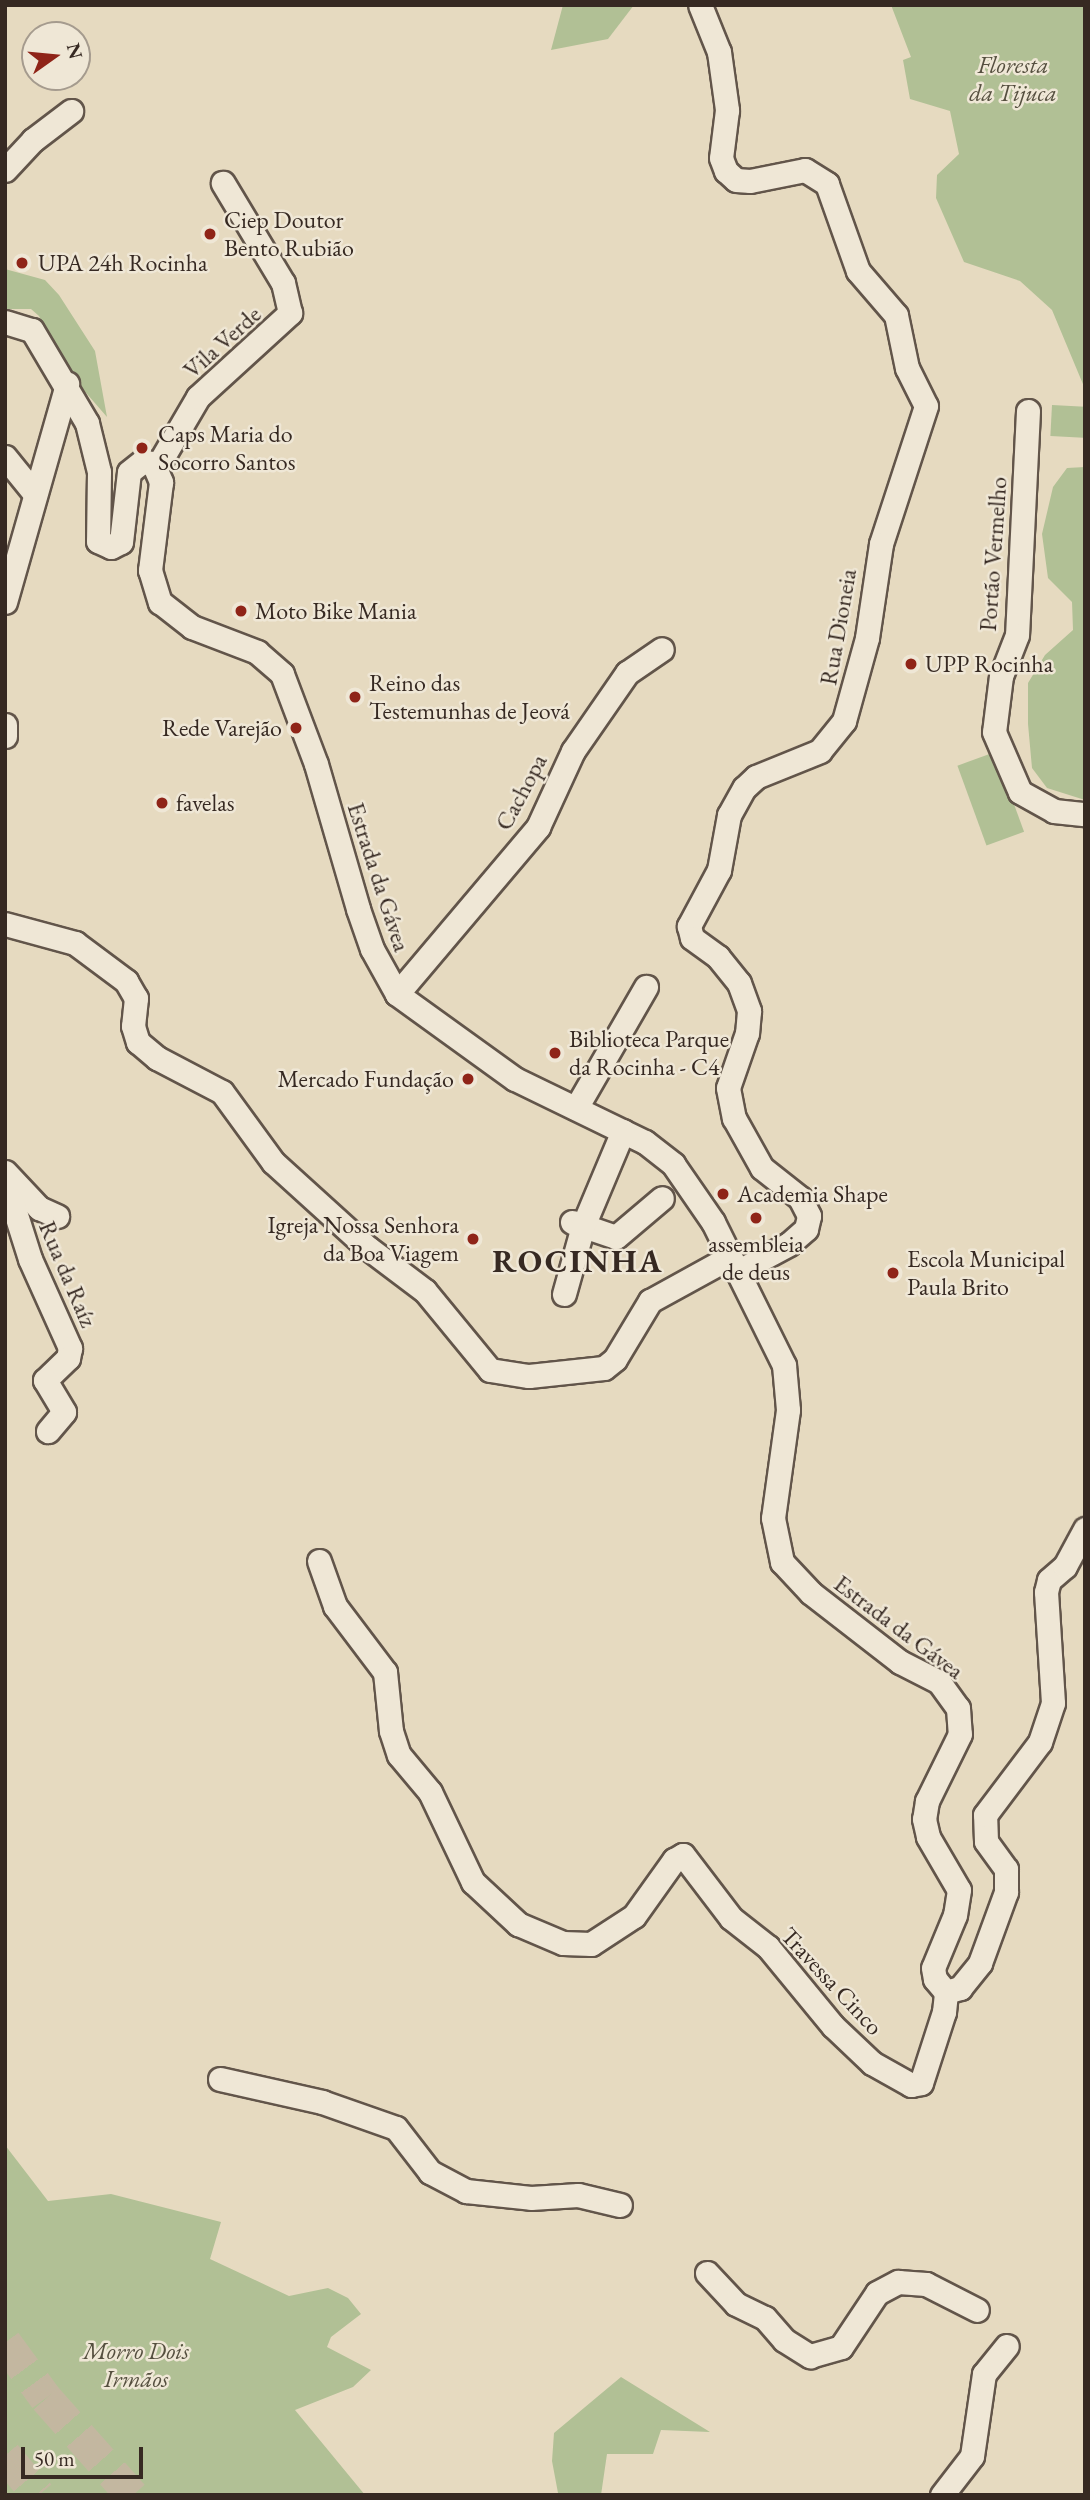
<!DOCTYPE html>
<html>
<head>
<meta charset="utf-8">
<style>
  body { margin:0 }
  #map { position:relative; width:1090px; height:2500px; overflow:hidden; background:#e6dac0; font-family:"EB Garamond",serif }
  div>[style] { position:absolute }
  [style*='--x'] { left:calc(var(--x)*1px); top:calc(var(--y)*1px); width:calc(var(--w)*1px); rotate:calc(var(--a)*1deg) }
  .green>* { inset:0; background:#b1c095; transform-origin:0 0 }
  .highway-tunnel>* { height:33px; margin-top:-16.5px; transform-origin:0; background:repeating-linear-gradient(90deg,#c3b7a0 0 33px,transparent 0 50px) }
  .roads { filter:drop-shadow(2px 0 #62554a) drop-shadow(-2px 0 #62554a) drop-shadow(0 2px #62554a) drop-shadow(0 -2px #62554a) }
  .minor>* { height:23px; margin:-11.5px; padding:0 11.5px; transform-origin:11.5px; border-radius:11.5px; background:#efe7d6 }
  .dots>* { width:19px; height:19px; translate:-50% -50%; box-sizing:border-box; border:4px solid #efe7d6; border-radius:50% }
  span { translate:-50% -50%; white-space:nowrap; text-align:center; line-height:1.15; -webkit-text-stroke:5px #efe7d6; paint-order:stroke }
  .park-label { font-size:24px; color:#554f3f; font-style:italic }
  .poi-label { font-size:24px; color:#362922 }
  .left { translate:0 -50%; text-align:left }
  .right { translate:-100% -50%; text-align:right }
  .street-label { font-size:24px; color:#362922 }
  .district-label { font-size:32px; color:#362922; font-weight:700; letter-spacing:2px }
  .frame { position:absolute; inset:0; border:7px solid #362922; pointer-events:none }
  .north { position:absolute; left:21px; top:21px; width:70px; height:70px; box-sizing:border-box; background:#efe7d6; border:2px solid #a59b8e; border-radius:50%; rotate:75deg; font-size:19px; font-weight:700; line-height:28px; text-align:center; color:#362922 }
  .north::after { content:''; display:block; margin:auto; width:24px; height:32px; background:#8f2418; clip-path:polygon(50% 0,100% 100%,50% 72%,0 100%) }
  .scale { position:absolute; left:21px; top:2447px; width:122px; height:32px; box-sizing:border-box; border:4px solid #362922; border-top:0; padding-left:9px; font-size:21px; line-height:24px; white-space:nowrap; color:#362922; -webkit-text-stroke:5px #efe7d6; paint-order:stroke }
</style>
</head>
<body>
<div id="map">
  <div class="green">
    <div style="clip-path:polygon(563px 5px,634px 5px,608px 39px,551px 50px)"></div>
    <div style="clip-path:polygon(891px 5px,1085px 5px,1085px 389px,1052px 310px,1020px 281px,964px 262px,936px 198px,937px 175px,959px 154px,950px 111px,910px 99px,903px 60px,911px 57px)"></div>
    <div style="clip-path:polygon(5px 269px,45px 280px,59px 295px,95px 351px,107px 417px,68px 372px,39px 316px,31px 309px,5px 309px)"></div>
    <div style="left:1052px;top:405px;width:33px;height:31px;rotate:3deg"></div>
    <div style="clip-path:polygon(1085px 467px,1085px 800px,1047px 788px,1032px 768px,1028px 724px,1028px 683px,1045px 655px,1073px 630px,1072px 602px,1048px 578px,1042px 534px,1053px 487px,1067px 468px)"></div>
    <div style="left:995px;top:752px;width:85px;height:40px;rotate:70deg"></div>
    <div style="clip-path:polygon(5px 2145px,48px 2201px,111px 2194px,221px 2222px,210px 2259px,289px 2296px,328px 2288px,348px 2298px,361px 2314px,331px 2337px,327px 2347px,371px 2370px,353px 2387px,295px 2410px,365px 2495px,5px 2495px)"></div>
    <div style="clip-path:polygon(621px 2377px,710px 2432px,661px 2430px,653px 2454px,607px 2454px,601px 2495px,558px 2493px,552px 2461px,554px 2433px)"></div>
  </div>
  <div class="highway-tunnel">
    <div style="--x:5;--y:2342;--w:69;--a:53.8"></div>
    <div style="--x:46;--y:2398;--w:130;--a:48.4"></div>
    <div style="--x:5;--y:2455;--w:52;--a:49.6"></div>
  </div>
  <div class="roads">
    <div class="minor">
      <div style="--x:700;--y:5;--w:51;--a:68"></div>
      <div style="--x:719;--y:52;--w:59;--a:82.1"></div>
      <div style="--x:727;--y:110;--w:48;--a:97.1"></div>
      <div style="--x:721;--y:158;--w:14;--a:69"></div>
      <div style="--x:726;--y:171;--w:13;--a:42"></div>
      <div style="--x:736;--y:180;--w:14;--a:4"></div>
      <div style="--x:750;--y:181;--w:56;--a:-11.3"></div>
      <div style="--x:805;--y:170;--w:26;--a:32"></div>
      <div style="--x:827;--y:184;--w:92;--a:70.4"></div>
      <div style="--x:858;--y:271;--w:58;--a:49.2"></div>
      <div style="--x:896;--y:315;--w:54;--a:78.3"></div>
      <div style="--x:907;--y:368;--w:42;--a:63.4"></div>
      <div style="--x:926;--y:406;--w:145;--a:108.1"></div>
      <div style="--x:881;--y:544;--w:95;--a:98.5"></div>
      <div style="--x:867;--y:638;--w:86;--a:105.5"></div>
      <div style="--x:844;--y:721;--w:38;--a:129"></div>
      <div style="--x:820;--y:751;--w:69;--a:157.9"></div>
      <div style="--x:756;--y:777;--w:16;--a:137"></div>
      <div style="--x:744;--y:788;--w:31;--a:119"></div>
      <div style="--x:729;--y:815;--w:56;--a:100.3"></div>
      <div style="--x:719;--y:870;--w:64;--a:118.2"></div>
      <div style="--x:689;--y:926;--w:12;--a:76"></div>
      <div style="--x:692;--y:938;--w:32;--a:36"></div>
      <div style="--x:718;--y:957;--w:33;--a:51"></div>
      <div style="--x:739;--y:983;--w:30;--a:70"></div>
      <div style="--x:749;--y:1011;--w:22;--a:95"></div>
      <div style="--x:747;--y:1033;--w:58;--a:109.1"></div>
      <div style="--x:728;--y:1088;--w:31;--a:79"></div>
      <div style="--x:734;--y:1118;--w:57;--a:60.8"></div>
      <div style="--x:762;--y:1168;--w:48;--a:38.3"></div>
      <div style="--x:800;--y:1198;--w:20;--a:63"></div>
      <div style="--x:809;--y:1216;--w:13;--a:103"></div>
      <div style="--x:806;--y:1229;--w:23;--a:139"></div>
      <div style="--x:789;--y:1244;--w:59;--a:151.7"></div>
      <div style="--x:5;--y:170;--w:41;--a:-47"></div>
      <div style="--x:33;--y:140;--w:48;--a:-37.3"></div>
      <div style="--x:5;--y:322;--w:28;--a:17"></div>
      <div style="--x:32;--y:330;--w:108;--a:59.4"></div>
      <div style="--x:87;--y:423;--w:50;--a:76.2"></div>
      <div style="--x:99;--y:472;--w:69;--a:90.8"></div>
      <div style="--x:98;--y:541;--w:14;--a:25"></div>
      <div style="--x:111;--y:547;--w:11;--a:-27"></div>
      <div style="--x:121;--y:542;--w:70;--a:-83.5"></div>
      <div style="--x:129;--y:472;--w:16;--a:-38"></div>
      <div style="--x:142;--y:462;--w:11;--a:5"></div>
      <div style="--x:153;--y:463;--w:21;--a:67"></div>
      <div style="--x:161;--y:482;--w:89;--a:97.1"></div>
      <div style="--x:150;--y:570;--w:34;--a:73"></div>
      <div style="--x:160;--y:602;--w:41;--a:38"></div>
      <div style="--x:192;--y:627;--w:70;--a:21"></div>
      <div style="--x:257;--y:652;--w:33;--a:41"></div>
      <div style="--x:282;--y:674;--w:96;--a:69.3"></div>
      <div style="--x:316;--y:764;--w:151;--a:73.8"></div>
      <div style="--x:358;--y:909;--w:42;--a:70.7"></div>
      <div style="--x:372;--y:949;--w:51;--a:60.9"></div>
      <div style="--x:397;--y:994;--w:145;--a:35.8"></div>
      <div style="--x:515;--y:1079;--w:144;--a:25.9"></div>
      <div style="--x:645;--y:1142;--w:36;--a:38"></div>
      <div style="--x:673;--y:1164;--w:70;--a:55.4"></div>
      <div style="--x:713;--y:1222;--w:160;--a:63.6"></div>
      <div style="--x:784;--y:1365;--w:45;--a:84.9"></div>
      <div style="--x:788;--y:1410;--w:109;--a:97.9"></div>
      <div style="--x:773;--y:1518;--w:45;--a:78.4"></div>
      <div style="--x:782;--y:1562;--w:42;--a:46.9"></div>
      <div style="--x:811;--y:1593;--w:113;--a:37.8"></div>
      <div style="--x:900;--y:1662;--w:44;--a:27.1"></div>
      <div style="--x:939;--y:1682;--w:32;--a:54"></div>
      <div style="--x:958;--y:1708;--w:26;--a:86"></div>
      <div style="--x:960;--y:1734;--w:75;--a:116.2"></div>
      <div style="--x:927;--y:1801;--w:18;--a:99"></div>
      <div style="--x:924;--y:1819;--w:18;--a:77"></div>
      <div style="--x:928;--y:1837;--w:61;--a:59.7"></div>
      <div style="--x:959;--y:1890;--w:25;--a:99"></div>
      <div style="--x:955;--y:1915;--w:57;--a:112.5"></div>
      <div style="--x:933;--y:1968;--w:11;--a:80"></div>
      <div style="--x:935;--y:1979;--w:17;--a:50"></div>
      <div style="--x:946;--y:1992;--w:15;--a:-16"></div>
      <div style="--x:960;--y:1988;--w:32;--a:-51"></div>
      <div style="--x:980;--y:1963;--w:76;--a:-69.9"></div>
      <div style="--x:1006;--y:1892;--w:23;--a:-90"></div>
      <div style="--x:1006;--y:1869;--w:34;--a:-126"></div>
      <div style="--x:986;--y:1841;--w:26;--a:-92"></div>
      <div style="--x:985;--y:1815;--w:91;--a:-53"></div>
      <div style="--x:1040;--y:1742;--w:41;--a:-71.6"></div>
      <div style="--x:1053;--y:1703;--w:111;--a:-93.6"></div>
      <div style="--x:1046;--y:1592;--w:12;--a:-76"></div>
      <div style="--x:1049;--y:1580;--w:21;--a:-41"></div>
      <div style="--x:1065;--y:1566;--w:42;--a:-61.6"></div>
      <div style="--x:1028;--y:411;--w:224;--a:92.8"></div>
      <div style="--x:1017;--y:635;--w:44;--a:111.3"></div>
      <div style="--x:1001;--y:676;--w:56;--a:97.1"></div>
      <div style="--x:994;--y:732;--w:65;--a:66.6"></div>
      <div style="--x:1020;--y:792;--w:39;--a:29"></div>
      <div style="--x:1054;--y:811;--w:31;--a:6"></div>
      <div style="--x:5;--y:457;--w:48;--a:51"></div>
      <div style="--x:157;--y:467;--w:81;--a:-59.6"></div>
      <div style="--x:198;--y:397;--w:125;--a:-42.4"></div>
      <div style="--x:290;--y:313;--w:31;--a:-103"></div>
      <div style="--x:283;--y:283;--w:117;--a:-121"></div>
      <div style="--x:5;--y:602;--w:227;--a:-74.1"></div>
      <div style="--x:5;--y:725;--w:11;--a:90"></div>
      <div style="--x:5;--y:924;--w:73;--a:15.2"></div>
      <div style="--x:75;--y:943;--w:64;--a:36.7"></div>
      <div style="--x:126;--y:981;--w:20;--a:60"></div>
      <div style="--x:136;--y:998;--w:28;--a:96"></div>
      <div style="--x:133;--y:1026;--w:17;--a:73"></div>
      <div style="--x:138;--y:1042;--w:25;--a:40"></div>
      <div style="--x:157;--y:1058;--w:73;--a:27.6"></div>
      <div style="--x:222;--y:1092;--w:87;--a:53.9"></div>
      <div style="--x:273;--y:1162;--w:128;--a:42.2"></div>
      <div style="--x:368;--y:1248;--w:71;--a:37"></div>
      <div style="--x:425;--y:1291;--w:102;--a:50.6"></div>
      <div style="--x:490;--y:1370;--w:39;--a:9"></div>
      <div style="--x:529;--y:1376;--w:75;--a:-6.1"></div>
      <div style="--x:604;--y:1368;--w:14;--a:-39"></div>
      <div style="--x:615;--y:1359;--w:68;--a:-58.9"></div>
      <div style="--x:650;--y:1301;--w:91;--a:-28.8"></div>
      <div style="--x:397;--y:994;--w:219;--a:-49.8"></div>
      <div style="--x:538;--y:827;--w:84;--a:-65.3"></div>
      <div style="--x:573;--y:751;--w:95;--a:-55.3"></div>
      <div style="--x:627;--y:673;--w:42;--a:-34.4"></div>
      <div style="--x:576;--y:1108;--w:140;--a:-60"></div>
      <div style="--x:5;--y:1172;--w:50;--a:46.6"></div>
      <div style="--x:39;--y:1208;--w:20;--a:24"></div>
      <div style="--x:11;--y:1199;--w:63;--a:72.4"></div>
      <div style="--x:30;--y:1259;--w:98;--a:65.8"></div>
      <div style="--x:70;--y:1348;--w:10;--a:101"></div>
      <div style="--x:68;--y:1358;--w:32;--a:136"></div>
      <div style="--x:45;--y:1380;--w:37;--a:59"></div>
      <div style="--x:64;--y:1412;--w:25;--a:130"></div>
      <div style="--x:572;--y:1222;--w:46;--a:18.8"></div>
      <div style="--x:616;--y:1237;--w:60;--a:-40.3"></div>
      <div style="--x:564;--y:1294;--w:71;--a:-74.4"></div>
      <div style="--x:583;--y:1226;--w:103;--a:-67.2"></div>
      <div style="--x:319;--y:1561;--w:48;--a:70.4"></div>
      <div style="--x:335;--y:1606;--w:83;--a:52.9"></div>
      <div style="--x:385;--y:1672;--w:59;--a:84.2"></div>
      <div style="--x:391;--y:1731;--w:25;--a:72"></div>
      <div style="--x:399;--y:1755;--w:48;--a:50"></div>
      <div style="--x:430;--y:1792;--w:100;--a:64.5"></div>
      <div style="--x:473;--y:1882;--w:62;--a:43"></div>
      <div style="--x:518;--y:1924;--w:49;--a:22.9"></div>
      <div style="--x:563;--y:1943;--w:28;--a:2"></div>
      <div style="--x:591;--y:1944;--w:51;--a:-33.1"></div>
      <div style="--x:634;--y:1916;--w:69;--a:-54.5"></div>
      <div style="--x:674;--y:1860;--w:10;--a:-29"></div>
      <div style="--x:683;--y:1855;--w:79;--a:52.7"></div>
      <div style="--x:731;--y:1918;--w:47;--a:38.1"></div>
      <div style="--x:768;--y:1947;--w:102;--a:50.6"></div>
      <div style="--x:833;--y:2026;--w:54;--a:43.5"></div>
      <div style="--x:872;--y:2063;--w:45;--a:29.4"></div>
      <div style="--x:911;--y:2085;--w:10;--a:-11"></div>
      <div style="--x:921;--y:2083;--w:75;--a:-72.1"></div>
      <div style="--x:944;--y:2012;--w:20;--a:-84"></div>
      <div style="--x:220;--y:2079;--w:105;--a:12.7"></div>
      <div style="--x:322;--y:2102;--w:78;--a:19.4"></div>
      <div style="--x:396;--y:2128;--w:56;--a:52.3"></div>
      <div style="--x:430;--y:2172;--w:41;--a:27.8"></div>
      <div style="--x:466;--y:2191;--w:65;--a:6.1"></div>
      <div style="--x:531;--y:2198;--w:47;--a:-3.7"></div>
      <div style="--x:578;--y:2195;--w:43;--a:13.4"></div>
      <div style="--x:707;--y:2273;--w:42;--a:46.9"></div>
      <div style="--x:736;--y:2304;--w:32;--a:26"></div>
      <div style="--x:765;--y:2318;--w:29;--a:49"></div>
      <div style="--x:784;--y:2340;--w:31;--a:32"></div>
      <div style="--x:810;--y:2356;--w:32;--a:-16"></div>
      <div style="--x:841;--y:2347;--w:65;--a:-56.3"></div>
      <div style="--x:877;--y:2293;--w:24;--a:-28"></div>
      <div style="--x:898;--y:2282;--w:28;--a:4"></div>
      <div style="--x:926;--y:2284;--w:57;--a:27"></div>
      <div style="--x:942;--y:2495;--w:49;--a:-52.4"></div>
      <div style="--x:972;--y:2456;--w:83;--a:-81.7"></div>
      <div style="--x:984;--y:2374;--w:36;--a:-51"></div>
    </div>
  </div>
  <div class="dots">
    <div style="left:210px;top:234px;background:#8f2418"></div>
    <div style="left:22px;top:263px;background:#8f2418"></div>
    <div style="left:142px;top:448px;background:#8f2418"></div>
    <div style="left:241px;top:611px;background:#8f2418"></div>
    <div style="left:911px;top:664px;background:#8f2418"></div>
    <div style="left:355px;top:697px;background:#8f2418"></div>
    <div style="left:296px;top:728px;background:#8f2418"></div>
    <div style="left:162px;top:803px;background:#8f2418"></div>
    <div style="left:555px;top:1053px;background:#8f2418"></div>
    <div style="left:468px;top:1079px;background:#8f2418"></div>
    <div style="left:723px;top:1194px;background:#8f2418"></div>
    <div style="left:756px;top:1218px;background:#8f2418"></div>
    <div style="left:473px;top:1239px;background:#8f2418"></div>
    <div style="left:893px;top:1273px;background:#8f2418"></div>
  </div>
  <div class="park-label">
    <span style="left:1013px;top:79px">Floresta<br>da Tijuca</span>
    <span style="left:136px;top:2365px">Morro Dois<br>Irmãos</span>
  </div>
  <div class="poi-label">
    <span class="left" style="left:224px;top:234px">Ciep Doutor<br>Bento Rubião</span>
    <span class="left" style="left:38px;top:263px">UPA 24h Rocinha</span>
    <span class="left" style="left:158px;top:448px">Caps Maria do<br>Socorro Santos</span>
    <span class="left" style="left:255px;top:611px">Moto Bike Mania</span>
    <span class="left" style="left:925px;top:664px">UPP Rocinha</span>
    <span class="left" style="left:369px;top:697px">Reino das<br>Testemunhas de Jeová</span>
    <span class="right" style="left:282px;top:728px">Rede Varejão</span>
    <span class="left" style="left:176px;top:803px">favelas</span>
    <span class="left" style="left:569px;top:1053px">Biblioteca Parque<br>da Rocinha - C4</span>
    <span class="right" style="left:454px;top:1079px">Mercado Fundação</span>
    <span class="left" style="left:737px;top:1194px">Academia Shape</span>
    <span class="right" style="left:459px;top:1239px">Igreja Nossa Senhora<br>da Boa Viagem</span>
    <span style="left:756px;top:1258px">assembleia<br>de deus</span>
    <span class="left" style="left:907px;top:1273px">Escola Municipal<br>Paula Brito</span>
  </div>
  <div class="street-label">
    <span style="left:222px;top:342px;rotate:-42deg">Vila Verde</span>
    <span style="left:993px;top:554px;rotate:-86deg">Portão Vermelho</span>
    <span style="left:838px;top:627px;rotate:-80deg">Rua Dioneia</span>
    <span style="left:521px;top:792px;rotate:-62deg">Cachopa</span>
    <span style="left:379px;top:877px;rotate:72deg">Estrada da Gávea</span>
    <span style="left:68px;top:1274px;rotate:67deg">Rua da Raíz</span>
    <span style="left:899px;top:1627px;rotate:37deg">Estrada da Gávea</span>
    <span style="left:832px;top:1981px;rotate:47deg">Travessa Cinco</span>
  </div>
  <div class="district-label">
    <span style="left:578px;top:1261px">ROCINHA</span>
  </div>
  <div class="frame"></div>
  <div class="north">N</div>
  <div class="scale">50 m</div>
</div>
</body>
</html>
